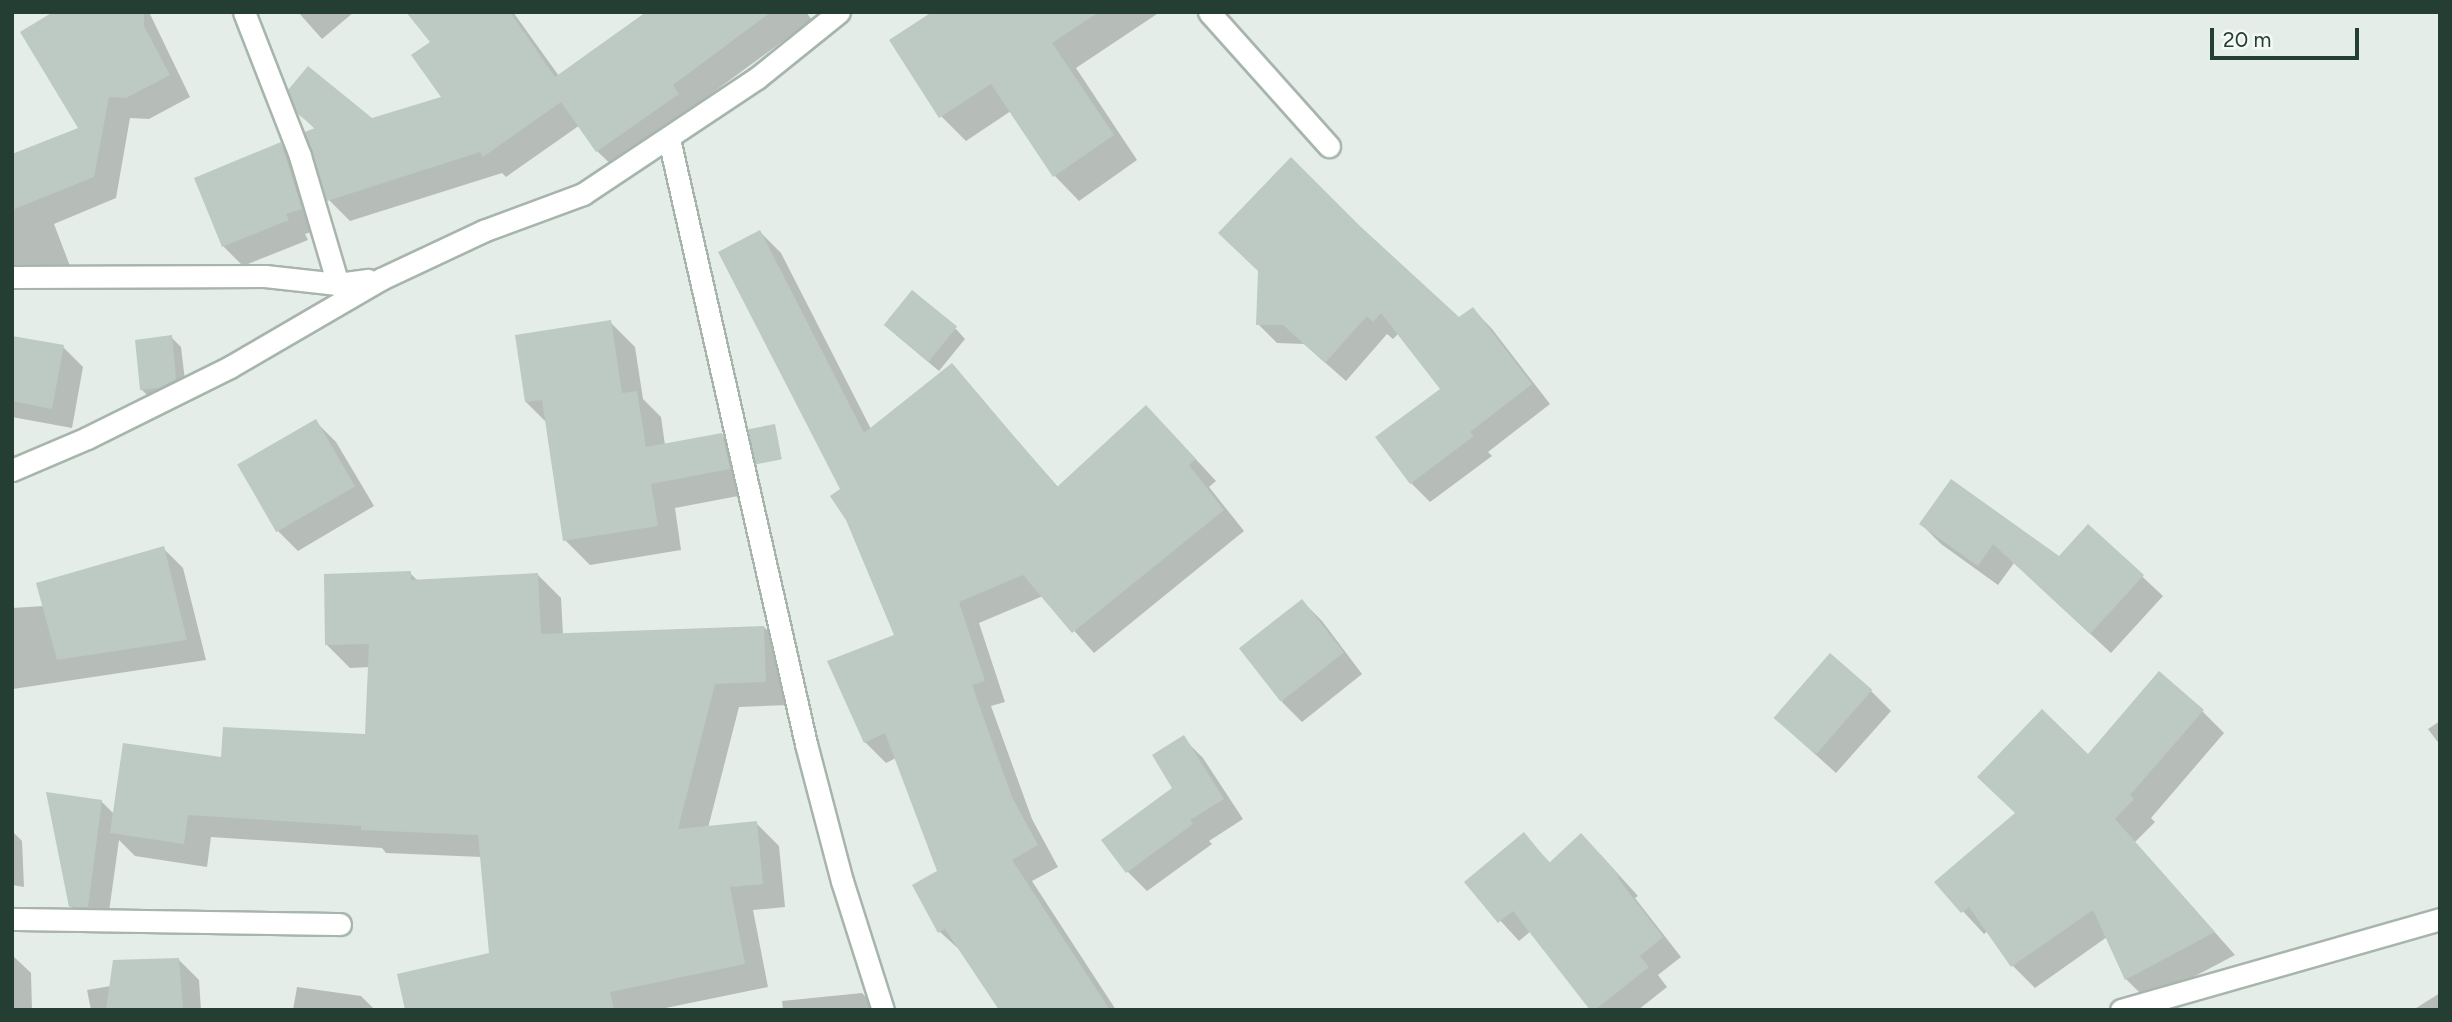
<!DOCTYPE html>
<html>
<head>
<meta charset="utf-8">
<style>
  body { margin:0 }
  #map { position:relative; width:2452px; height:1022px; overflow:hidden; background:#e4ede7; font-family:Figtree,sans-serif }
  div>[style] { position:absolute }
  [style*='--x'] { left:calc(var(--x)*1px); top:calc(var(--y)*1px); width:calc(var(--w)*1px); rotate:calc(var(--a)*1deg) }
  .shadow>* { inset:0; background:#0003 }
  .building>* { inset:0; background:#bccac3; transform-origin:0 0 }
  .roads { filter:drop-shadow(2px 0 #a7b5ad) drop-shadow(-2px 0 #a7b5ad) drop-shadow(0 2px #a7b5ad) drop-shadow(0 -2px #a7b5ad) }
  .street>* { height:21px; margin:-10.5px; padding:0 10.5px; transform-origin:10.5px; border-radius:10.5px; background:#fff }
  span { translate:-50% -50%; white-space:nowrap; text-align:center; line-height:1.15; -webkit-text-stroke:5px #f5f9f6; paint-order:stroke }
  .frame { position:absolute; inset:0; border:14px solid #243e33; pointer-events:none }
  .scale { position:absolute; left:2210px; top:28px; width:149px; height:32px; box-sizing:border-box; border:4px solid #243e33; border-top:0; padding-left:9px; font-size:21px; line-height:24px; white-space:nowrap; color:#243e33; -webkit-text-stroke:5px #f5f9f6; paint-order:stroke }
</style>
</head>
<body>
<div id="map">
  <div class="shadow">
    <div style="clip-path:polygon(56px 12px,149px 12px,190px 97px,149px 119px,130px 118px,116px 198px,54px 224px,70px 266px,30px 282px,12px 264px,12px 156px,80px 128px)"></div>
    <div style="clip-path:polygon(298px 12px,354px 12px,322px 39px)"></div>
    <div style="clip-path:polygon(409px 12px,513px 12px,559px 76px,649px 12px,806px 12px,812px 20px,693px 107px,699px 116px,619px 172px,597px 151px,580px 125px,506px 177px,502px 173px,350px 221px,329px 200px,316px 130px,299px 113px,371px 120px,443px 98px,432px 43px)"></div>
    <div style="clip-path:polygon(935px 12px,1156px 12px,1157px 14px,1076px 68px,1137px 160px,1079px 201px,1055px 176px,1011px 111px,966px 141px,941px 116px)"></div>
    <div style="clip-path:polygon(280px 144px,300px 164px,321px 229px,305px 234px,308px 240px,243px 266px,223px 246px)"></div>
    <div style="clip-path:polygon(1341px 211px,1459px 320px,1473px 309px,1492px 329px,1550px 404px,1488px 452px,1492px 456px,1430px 502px,1411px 483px,1442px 390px,1399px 333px,1393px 339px,1387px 334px,1346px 381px,1304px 344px,1277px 343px,1258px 324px)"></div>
    <div style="clip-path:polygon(760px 232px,781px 253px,871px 429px,951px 365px,1058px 487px,1167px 428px,1216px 481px,1209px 487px,1244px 531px,1094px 653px,1043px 596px,979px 623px,1005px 702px,991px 706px,1032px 819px,1058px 867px,1032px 881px,1116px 1010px,1001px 1010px,962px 952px,940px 932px,939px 872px,896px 758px,886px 763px,865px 742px,896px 636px,842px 490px)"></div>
    <div style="clip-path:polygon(610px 322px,635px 347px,643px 399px,661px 417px,665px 445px,722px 435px,746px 460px,754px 493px,675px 508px,681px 550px,590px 565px,565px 540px,547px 423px,526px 402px)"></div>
    <div style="clip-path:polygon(956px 329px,965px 339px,939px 371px,896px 335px)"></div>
    <div style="clip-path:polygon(171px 337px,181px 347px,186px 389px,151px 399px,141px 389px)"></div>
    <div style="clip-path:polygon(12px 338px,63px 347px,83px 367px,72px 428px,12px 417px)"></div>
    <div style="clip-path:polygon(316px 422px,336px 442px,374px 506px,298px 551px,278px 531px,240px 466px)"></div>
    <div style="clip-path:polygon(1921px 524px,2059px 558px,2088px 526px,2163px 596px,2111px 653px,2014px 563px,1998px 585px,1941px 544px)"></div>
    <div style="clip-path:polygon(163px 548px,183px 568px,206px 660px,13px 689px,12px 699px,12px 608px,44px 606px)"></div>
    <div style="clip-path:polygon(410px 573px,418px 581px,538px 575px,561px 598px,563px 635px,764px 627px,787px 651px,789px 705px,739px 707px,708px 828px,756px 823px,779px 846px,785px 907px,753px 910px,768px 987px,656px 1010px,407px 1010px,491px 954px,482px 857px,386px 853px,382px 848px,211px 837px,207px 867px,135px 856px,119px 840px,107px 926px,91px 926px,70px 906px,101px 801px,114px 814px,223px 759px,367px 736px,370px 667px,350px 668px,327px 645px)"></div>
    <div style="clip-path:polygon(1302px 601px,1322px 621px,1362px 674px,1302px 722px,1282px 702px)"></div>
    <div style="clip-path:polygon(1871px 691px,1891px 711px,1836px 773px,1796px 737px)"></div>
    <div style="clip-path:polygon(2202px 711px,2224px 733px,2151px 818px,2155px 822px,2135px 842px,2235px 955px,2148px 1001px,2126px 979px,2107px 937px,2035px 988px,2013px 966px,1988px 931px,1984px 934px,1936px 882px,2088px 756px)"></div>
    <div style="clip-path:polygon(2440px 721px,2440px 745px,2428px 729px)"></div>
    <div style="clip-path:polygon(1183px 738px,1203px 758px,1243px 819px,1209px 841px,1212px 844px,1147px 891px,1127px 871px,1175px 788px)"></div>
    <div style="clip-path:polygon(12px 831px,22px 841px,24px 887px,12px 885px)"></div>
    <div style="clip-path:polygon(1524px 834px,1551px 864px,1600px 854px,1638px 896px,1635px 898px,1681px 957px,1658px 975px,1667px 987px,1638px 1010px,1592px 1010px,1531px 931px,1519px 941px,1466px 883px)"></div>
    <div style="clip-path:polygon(12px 955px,31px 973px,32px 1010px,12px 1010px)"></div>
    <div style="clip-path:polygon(179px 960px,199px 980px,201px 1010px,91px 1010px,87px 990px,111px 986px)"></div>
    <div style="clip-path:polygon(297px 987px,361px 996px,375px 1010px,293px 1010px)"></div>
    <div style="clip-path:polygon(862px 993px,879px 1010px,783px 1010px,782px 1001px)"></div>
    <div style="clip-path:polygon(2440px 993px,2440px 1010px,2413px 1010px)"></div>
  </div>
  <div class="building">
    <div style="clip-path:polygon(53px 12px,144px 12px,144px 26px,170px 75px,126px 98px,109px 97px,94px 177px,12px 210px,12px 154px,78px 128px,20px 32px)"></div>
    <div style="clip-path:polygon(406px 12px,510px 12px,555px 77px,646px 12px,771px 12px,673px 85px,679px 94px,596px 152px,561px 102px,483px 157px,480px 152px,327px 201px,305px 132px,315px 128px,298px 114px,288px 90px,308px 66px,372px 118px,441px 97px,411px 55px,430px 42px)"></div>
    <div style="clip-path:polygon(932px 12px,1099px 12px,1052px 43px,1114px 135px,1053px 177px,991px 84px,939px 118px,889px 40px)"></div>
    <div style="clip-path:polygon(281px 142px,302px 209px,286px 214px,289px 220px,222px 247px,194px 178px)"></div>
    <div style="clip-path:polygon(1291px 157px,1361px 227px,1459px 317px,1473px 307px,1532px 384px,1470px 432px,1474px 436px,1410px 484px,1375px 437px,1440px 389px,1381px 313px,1373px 322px,1367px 316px,1325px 363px,1283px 325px,1256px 325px,1258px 271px,1218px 233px)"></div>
    <div style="clip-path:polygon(760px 230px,864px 433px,952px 363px,1057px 487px,1146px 405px,1196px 459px,1189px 465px,1224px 510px,1072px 633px,1023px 575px,959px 602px,985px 681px,972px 685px,1012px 797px,1038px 845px,1012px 860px,1110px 1010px,999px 1010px,945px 929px,938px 933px,912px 885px,937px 871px,885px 733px,864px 743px,827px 661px,894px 635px,846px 520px,830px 496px,840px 489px,718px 252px)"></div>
    <div style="left:912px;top:290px;width:58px;height:45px;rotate:39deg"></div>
    <div style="clip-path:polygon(611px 320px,622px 393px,637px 391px,646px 447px,722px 433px,730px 469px,651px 484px,658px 526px,563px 541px,542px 400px,525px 402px,515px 335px)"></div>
    <div style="clip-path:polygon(172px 335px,176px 379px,159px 388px,140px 390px,135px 340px)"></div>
    <div style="clip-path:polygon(12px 336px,64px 345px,52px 409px,12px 401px)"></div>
    <div style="left:316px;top:419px;width:78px;height:91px;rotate:60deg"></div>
    <div style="left:775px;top:424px;width:36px;height:27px;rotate:79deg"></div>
    <div style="clip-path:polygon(1951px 479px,2059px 556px,2088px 524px,2144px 575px,2090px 634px,1993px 544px,1978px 566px,1919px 524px)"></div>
    <div style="clip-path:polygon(164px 546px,187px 640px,57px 660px,36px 583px)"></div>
    <div style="clip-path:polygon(411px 571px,411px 580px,538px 573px,541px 634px,764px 626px,766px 682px,715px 684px,678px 829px,757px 821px,763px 884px,730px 887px,745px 964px,610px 992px,614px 1010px,405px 1010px,397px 974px,489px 953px,478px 835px,361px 830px,361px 826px,188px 815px,184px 844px,110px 833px,123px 743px,221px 757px,223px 727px,365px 734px,369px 644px,325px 645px,324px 574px)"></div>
    <div style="left:1302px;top:599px;width:68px;height:80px;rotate:52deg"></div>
    <div style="left:1830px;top:653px;width:56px;height:86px;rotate:41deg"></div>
    <div style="clip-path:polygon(2159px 671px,2204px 710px,2130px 795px,2134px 799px,2115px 819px,2215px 932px,2125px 980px,2093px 910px,2011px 967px,1969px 907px,1961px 913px,1934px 882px,2015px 813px,1977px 777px,2042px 709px,2088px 754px)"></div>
    <div style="clip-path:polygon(1184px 735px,1224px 799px,1190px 820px,1193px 824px,1126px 873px,1101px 840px,1172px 788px,1152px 755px)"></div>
    <div style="clip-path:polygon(46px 792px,102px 800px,88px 907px,69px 907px)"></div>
    <div style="clip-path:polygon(1524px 832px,1549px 863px,1581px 833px,1620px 876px,1618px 878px,1663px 937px,1640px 956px,1649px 967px,1595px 1010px,1590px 1010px,1513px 911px,1498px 923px,1464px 882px)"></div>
    <div style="clip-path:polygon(179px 958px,183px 1010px,106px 1010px,113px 960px)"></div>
  </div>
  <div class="roads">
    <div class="street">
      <div style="--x:244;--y:12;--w:155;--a:68.7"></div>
      <div style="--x:300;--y:156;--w:134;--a:73.5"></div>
      <div style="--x:1209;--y:12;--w:180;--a:48.2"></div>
      <div style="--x:669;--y:139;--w:620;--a:77.24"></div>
      <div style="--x:806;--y:744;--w:142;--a:75.3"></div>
      <div style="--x:842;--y:881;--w:135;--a:72.4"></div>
      <div style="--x:12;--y:277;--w:253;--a:-0.2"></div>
      <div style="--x:265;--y:276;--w:73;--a:6.3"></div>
      <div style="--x:338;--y:284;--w:30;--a:-8"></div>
      <div style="--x:12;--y:470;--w:82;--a:-23.1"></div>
      <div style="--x:87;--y:438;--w:160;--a:-26.4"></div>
      <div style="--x:230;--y:367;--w:175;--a:-30.2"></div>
      <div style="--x:381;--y:279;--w:113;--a:-25.2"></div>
      <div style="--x:483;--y:231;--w:107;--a:-20.3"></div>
      <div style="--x:583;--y:194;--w:209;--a:-33.7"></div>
      <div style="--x:757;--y:78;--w:105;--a:-38.8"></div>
      <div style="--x:12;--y:919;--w:328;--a:0.9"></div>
      <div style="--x:2121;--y:1010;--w:332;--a:-15.9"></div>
    </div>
  </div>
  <div class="frame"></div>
  <div class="scale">20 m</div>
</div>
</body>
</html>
